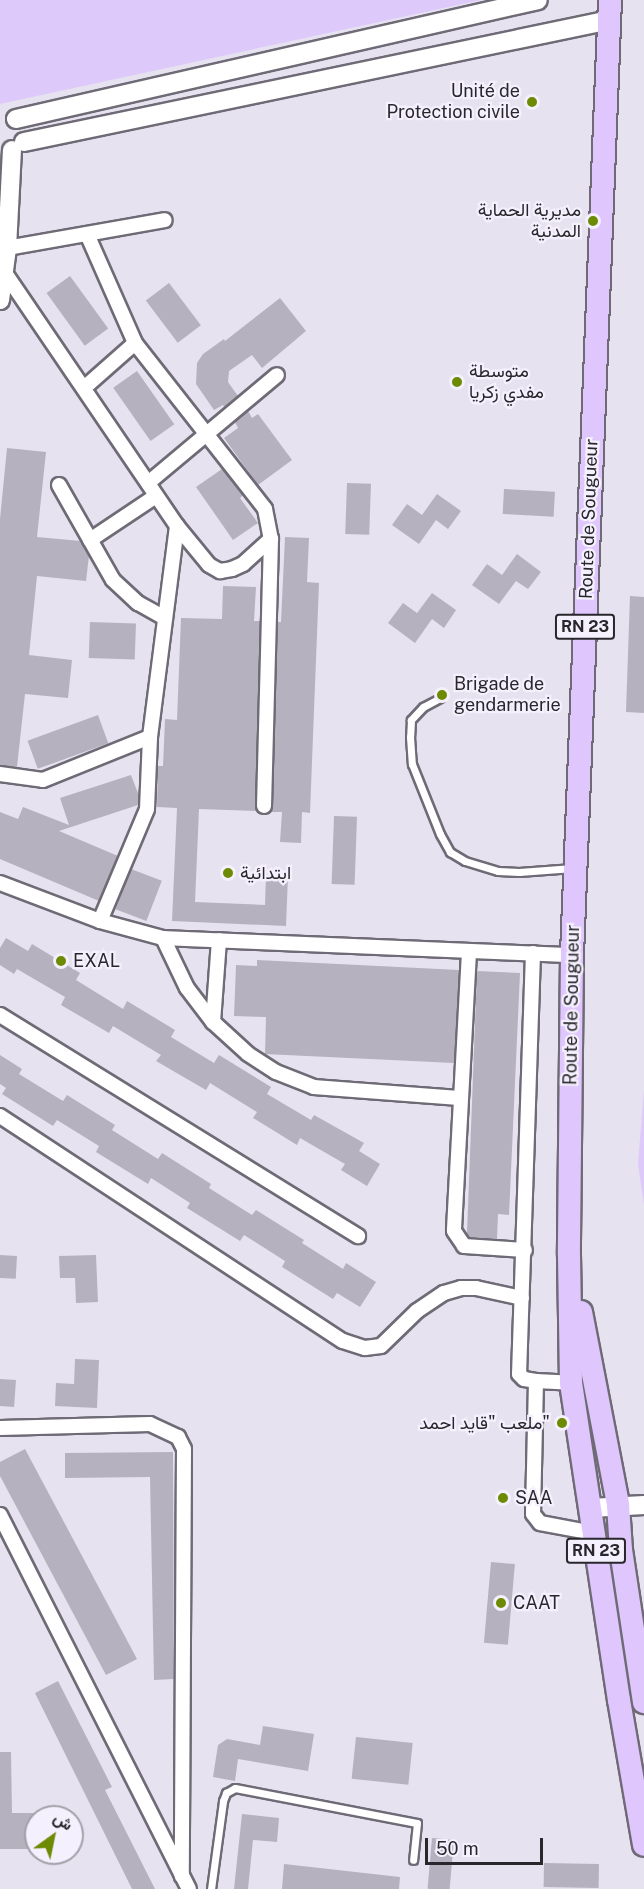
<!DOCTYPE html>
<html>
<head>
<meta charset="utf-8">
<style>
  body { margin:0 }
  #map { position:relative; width:644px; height:1889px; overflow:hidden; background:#e7e2ef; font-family:"Public Sans",Vazirmatn,sans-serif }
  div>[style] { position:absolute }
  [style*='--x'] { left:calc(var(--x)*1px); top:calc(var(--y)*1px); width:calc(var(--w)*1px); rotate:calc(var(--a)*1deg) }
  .green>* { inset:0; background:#decafa }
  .building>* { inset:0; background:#b6b1be; transform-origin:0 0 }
  .roads { filter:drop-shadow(2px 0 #6f6b76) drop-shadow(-2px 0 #6f6b76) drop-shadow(0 2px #6f6b76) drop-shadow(0 -2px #6f6b76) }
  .service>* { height:7px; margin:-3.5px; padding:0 3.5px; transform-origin:3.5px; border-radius:3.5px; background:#fff }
  .minor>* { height:14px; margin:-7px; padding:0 7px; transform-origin:7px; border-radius:7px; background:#fff }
  .tertiary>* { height:18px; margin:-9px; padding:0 9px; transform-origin:9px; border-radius:9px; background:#fff }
  .primary>* { height:22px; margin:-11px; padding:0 11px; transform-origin:11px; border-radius:11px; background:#dfc7fd }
  .dots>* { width:16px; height:16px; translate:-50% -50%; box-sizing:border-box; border:3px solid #f5f0fd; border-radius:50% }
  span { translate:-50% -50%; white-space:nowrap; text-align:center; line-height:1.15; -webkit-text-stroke:4.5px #f5f0fd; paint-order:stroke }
  .shield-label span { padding:2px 4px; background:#f5f0fd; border:2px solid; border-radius:4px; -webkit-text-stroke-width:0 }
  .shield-label { font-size:16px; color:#29272c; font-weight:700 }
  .poi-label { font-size:18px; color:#29272c }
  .right { translate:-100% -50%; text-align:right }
  .left { translate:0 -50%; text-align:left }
  .street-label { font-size:18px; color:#29272c }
  .north { position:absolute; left:24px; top:1805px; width:60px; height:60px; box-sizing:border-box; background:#f5f0fd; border:2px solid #a3a0a9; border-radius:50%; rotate:33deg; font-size:16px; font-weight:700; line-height:24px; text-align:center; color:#29272c }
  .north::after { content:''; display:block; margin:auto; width:21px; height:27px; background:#6d8a03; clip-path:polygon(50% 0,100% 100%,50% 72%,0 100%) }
  .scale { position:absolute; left:425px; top:1838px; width:118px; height:27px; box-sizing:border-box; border:3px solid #29272c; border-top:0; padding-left:8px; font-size:18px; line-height:21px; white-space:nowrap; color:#29272c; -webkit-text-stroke:4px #f5f0fd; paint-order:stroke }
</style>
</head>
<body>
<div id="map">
  <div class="green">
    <div style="clip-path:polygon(0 0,481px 0,0 104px)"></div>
    <div style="clip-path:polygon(644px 1089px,644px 1205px,638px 1164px)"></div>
  </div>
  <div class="building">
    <div style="left:70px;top:276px;width:65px;height:29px;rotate:54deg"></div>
    <div style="left:169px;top:283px;width:53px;height:29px;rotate:53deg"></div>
    <div style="clip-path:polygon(280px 298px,306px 331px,262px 368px,252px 355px,229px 371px,228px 382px,238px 396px,224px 407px,223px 405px,214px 410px,196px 384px,197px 363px,203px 354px,224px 339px,225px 341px)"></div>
    <div style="left:137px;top:371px;width:65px;height:29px;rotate:55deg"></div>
    <div style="clip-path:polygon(248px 411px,252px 418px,258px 414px,292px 460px,258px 485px,224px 438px,238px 428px,235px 422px)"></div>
    <div style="clip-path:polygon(7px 448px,46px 452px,37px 537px,81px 541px,89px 556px,86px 581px,37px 576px,29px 655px,72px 660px,68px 698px,25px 694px,17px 767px,0 765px,0 519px)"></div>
    <div style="clip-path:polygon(222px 469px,243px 495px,240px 498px,258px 523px,233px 540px,196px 487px)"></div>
    <div style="left:347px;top:483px;width:24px;height:51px;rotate:2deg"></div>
    <div style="left:504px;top:489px;width:51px;height:25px;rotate:3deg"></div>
    <div style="clip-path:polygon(437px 494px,461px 511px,448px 529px,436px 520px,419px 544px,392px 525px,407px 504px,422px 515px)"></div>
    <div style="clip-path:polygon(285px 537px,309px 538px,307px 582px,319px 583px,310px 813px,302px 812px,301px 843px,280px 842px,282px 812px,271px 812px,278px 622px,281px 622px)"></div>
    <div style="clip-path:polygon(517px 554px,541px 572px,528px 589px,516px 581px,499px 604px,472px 585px,487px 564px,502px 575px)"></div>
    <div style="clip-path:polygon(223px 586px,256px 587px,254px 621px,260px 621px,257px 811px,199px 809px,195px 902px,265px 905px,266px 875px,288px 876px,286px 926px,172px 921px,177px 808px,157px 807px,158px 766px,163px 766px,165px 719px,177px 720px,181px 618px,222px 619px)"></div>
    <div style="clip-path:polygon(432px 593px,456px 610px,444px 628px,432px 619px,415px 643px,388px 623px,403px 603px,417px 613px)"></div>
    <div style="clip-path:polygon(630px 596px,644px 597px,644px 713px,626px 712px)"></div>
    <div style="left:90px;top:622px;width:46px;height:36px;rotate:2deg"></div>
    <div style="left:98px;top:715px;width:30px;height:75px;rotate:70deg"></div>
    <div style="clip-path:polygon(131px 775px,139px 796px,138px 805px,59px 831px,118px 856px,99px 901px,0 859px,0 812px,18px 819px,23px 807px,69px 825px,60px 798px)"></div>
    <div style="left:334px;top:816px;width:23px;height:68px;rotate:2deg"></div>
    <div style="left:131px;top:869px;width:33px;height:43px;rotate:21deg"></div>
    <div style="clip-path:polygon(6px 938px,28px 951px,32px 944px,80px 973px,76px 980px,123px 1009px,127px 1001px,175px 1030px,171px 1037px,214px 1063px,219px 1055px,271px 1087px,267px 1094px,311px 1120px,314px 1115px,364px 1143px,359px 1151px,380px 1164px,367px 1186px,341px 1170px,345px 1164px,300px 1138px,297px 1145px,253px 1118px,257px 1112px,210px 1083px,206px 1090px,156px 1061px,161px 1055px,113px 1026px,109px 1033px,61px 1005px,65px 997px,17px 969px,14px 974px,0 965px,0 948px)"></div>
    <div style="clip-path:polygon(257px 960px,459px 970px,454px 1063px,265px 1054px,266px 1017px,234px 1016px,236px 965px,257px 966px)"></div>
    <div style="clip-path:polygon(477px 971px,520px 973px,509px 1215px,498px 1214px,497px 1239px,469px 1237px,467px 1234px)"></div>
    <div style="clip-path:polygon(0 1055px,22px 1069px,19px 1074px,63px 1101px,67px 1095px,115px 1125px,112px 1130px,158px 1159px,162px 1153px,211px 1184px,209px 1188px,252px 1215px,256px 1210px,304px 1240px,302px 1243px,343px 1269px,346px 1263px,376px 1282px,360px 1307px,337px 1293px,333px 1299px,282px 1267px,285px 1261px,244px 1235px,240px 1241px,187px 1208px,190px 1203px,151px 1178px,148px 1184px,96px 1152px,99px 1146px,57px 1120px,53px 1126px,2px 1094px,6px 1088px,0 1084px)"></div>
    <div style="left:0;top:1255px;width:17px;height:23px;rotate:3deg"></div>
    <div style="clip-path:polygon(96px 1255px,98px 1302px,76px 1303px,75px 1278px,60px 1278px,59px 1256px)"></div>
    <div style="clip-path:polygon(75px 1359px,99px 1360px,97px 1408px,55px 1406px,56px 1383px,74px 1384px)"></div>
    <div style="left:0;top:1379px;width:16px;height:27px;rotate:4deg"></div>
    <div style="clip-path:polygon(25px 1449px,137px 1659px,106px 1675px,0 1476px,0 1462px)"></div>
    <div style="clip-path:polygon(173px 1452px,174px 1679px,154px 1680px,150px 1477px,65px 1478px,65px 1453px)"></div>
    <div style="left:491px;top:1562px;width:24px;height:81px;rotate:5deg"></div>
    <div style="clip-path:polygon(58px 1681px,112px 1787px,105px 1790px,155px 1889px,132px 1889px,35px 1693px)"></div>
    <div style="clip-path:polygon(263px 1726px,314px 1734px,308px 1771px,238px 1759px,235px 1781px,213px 1777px,218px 1745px,227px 1739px,260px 1745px)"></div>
    <div style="left:356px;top:1737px;width:57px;height:42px;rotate:6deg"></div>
    <div style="clip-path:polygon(0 1752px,11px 1752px,12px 1813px,34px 1813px,36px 1849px,0 1849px)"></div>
    <div style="clip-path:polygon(242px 1814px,279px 1818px,277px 1842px,253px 1840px,248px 1889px,234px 1889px)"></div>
    <div style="left:432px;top:1838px;width:22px;height:51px;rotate:5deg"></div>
    <div style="left:544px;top:1863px;width:55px;height:24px;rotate:1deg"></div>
    <div style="clip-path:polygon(284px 1864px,400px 1877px,399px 1889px,282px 1889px)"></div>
  </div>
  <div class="roads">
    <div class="service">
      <div style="--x:440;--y:698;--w:19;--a:152"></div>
      <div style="--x:423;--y:707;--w:18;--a:133"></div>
      <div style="--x:411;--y:720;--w:17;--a:93"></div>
      <div style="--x:410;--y:737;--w:27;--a:86"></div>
      <div style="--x:412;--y:764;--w:75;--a:68.2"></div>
      <div style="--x:440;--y:834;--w:21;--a:61"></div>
      <div style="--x:450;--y:852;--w:17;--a:31"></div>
      <div style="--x:465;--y:861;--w:34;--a:17"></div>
      <div style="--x:498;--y:871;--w:21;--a:3"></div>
      <div style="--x:519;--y:872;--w:54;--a:-4.2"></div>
      <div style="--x:211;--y:1889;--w:89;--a:-82.2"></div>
      <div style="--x:223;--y:1801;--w:9;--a:-69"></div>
      <div style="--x:226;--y:1793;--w:10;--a:-29"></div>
      <div style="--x:235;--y:1788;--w:185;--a:10.9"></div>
      <div style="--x:417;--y:1823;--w:37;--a:96"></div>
    </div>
    <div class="minor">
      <div style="--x:87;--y:234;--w:119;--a:66.2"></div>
      <div style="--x:135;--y:343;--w:211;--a:51.9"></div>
      <div style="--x:265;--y:509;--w:31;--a:79"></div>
      <div style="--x:271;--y:539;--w:267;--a:91.5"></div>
      <div style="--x:7;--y:248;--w:160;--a:-10"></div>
      <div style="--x:3;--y:270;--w:310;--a:55.8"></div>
      <div style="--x:177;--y:526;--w:50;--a:50.6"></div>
      <div style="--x:209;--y:565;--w:13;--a:29"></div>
      <div style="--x:220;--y:571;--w:12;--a:-9"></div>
      <div style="--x:232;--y:569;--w:12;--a:-24"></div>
      <div style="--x:243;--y:564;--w:38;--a:-42"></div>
      <div style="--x:84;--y:388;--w:68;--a:-41.4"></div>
      <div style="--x:148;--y:483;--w:168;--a:-39.9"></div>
      <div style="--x:59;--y:485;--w:109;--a:60.4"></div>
      <div style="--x:113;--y:580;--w:34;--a:43"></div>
      <div style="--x:138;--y:603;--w:31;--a:29"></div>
      <div style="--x:90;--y:540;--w:79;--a:-33.7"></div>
      <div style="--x:0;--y:774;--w:43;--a:7.9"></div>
      <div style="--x:43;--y:780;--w:115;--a:-21.9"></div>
      <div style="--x:0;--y:883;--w:107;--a:20.8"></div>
      <div style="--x:100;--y:921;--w:65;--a:15.1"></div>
      <div style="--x:163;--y:938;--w:409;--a:2.4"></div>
      <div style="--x:100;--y:921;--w:121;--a:-67.2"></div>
      <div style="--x:147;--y:809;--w:72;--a:-87.6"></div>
      <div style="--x:150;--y:737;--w:213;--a:-82.7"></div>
      <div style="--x:163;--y:938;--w:55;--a:64.4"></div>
      <div style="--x:187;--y:988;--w:43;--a:52.6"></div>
      <div style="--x:213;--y:1022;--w:47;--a:42.4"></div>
      <div style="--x:248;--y:1054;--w:33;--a:33"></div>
      <div style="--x:276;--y:1072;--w:41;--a:21.5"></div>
      <div style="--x:314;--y:1087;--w:145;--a:4.3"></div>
      <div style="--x:469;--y:952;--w:279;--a:93.1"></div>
      <div style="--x:454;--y:1231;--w:18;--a:56"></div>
      <div style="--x:464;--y:1246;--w:61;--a:3.8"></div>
      <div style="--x:533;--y:953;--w:421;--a:91.9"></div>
      <div style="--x:519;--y:1374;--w:7;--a:45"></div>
      <div style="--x:524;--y:1379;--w:12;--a:9"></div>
      <div style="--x:536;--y:1381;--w:35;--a:3"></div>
      <div style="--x:0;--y:1015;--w:421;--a:31.7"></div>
      <div style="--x:213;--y:1022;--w:82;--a:-85.8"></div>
      <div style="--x:0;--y:1116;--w:410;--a:33.3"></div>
      <div style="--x:343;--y:1341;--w:23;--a:18"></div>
      <div style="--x:365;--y:1348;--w:16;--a:-7"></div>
      <div style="--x:381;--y:1346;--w:50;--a:-44.2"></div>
      <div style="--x:417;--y:1311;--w:32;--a:-34"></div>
      <div style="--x:444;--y:1293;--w:18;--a:-16"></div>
      <div style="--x:461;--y:1288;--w:15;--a:0"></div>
      <div style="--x:476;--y:1288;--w:47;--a:12.3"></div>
      <div style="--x:536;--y:1381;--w:133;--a:91.3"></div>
      <div style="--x:533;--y:1514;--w:11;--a:52"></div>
      <div style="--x:540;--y:1523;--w:55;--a:10.5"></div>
      <div style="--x:0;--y:1428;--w:150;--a:-1.5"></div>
      <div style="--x:150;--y:1424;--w:31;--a:25"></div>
      <div style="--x:178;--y:1437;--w:13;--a:63"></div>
      <div style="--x:184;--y:1449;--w:427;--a:90.3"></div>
      <div style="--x:0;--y:1515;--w:419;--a:63.2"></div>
    </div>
    <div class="tertiary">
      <div style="--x:16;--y:119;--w:535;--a:-12.84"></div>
      <div style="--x:24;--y:142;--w:599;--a:-11.76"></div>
      <div style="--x:0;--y:300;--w:52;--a:-82.3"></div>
      <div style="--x:7;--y:248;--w:98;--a:-87.1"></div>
      <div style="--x:591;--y:1508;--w:53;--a:-3.2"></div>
    </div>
    <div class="primary">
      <div style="--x:610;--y:0;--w:956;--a:92.28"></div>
      <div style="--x:572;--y:955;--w:300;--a:90.6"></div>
      <div style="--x:569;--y:1255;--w:128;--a:89.1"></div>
      <div style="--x:571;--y:1383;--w:321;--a:81.4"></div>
      <div style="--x:619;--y:1700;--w:147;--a:80.2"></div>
      <div style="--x:581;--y:1312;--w:197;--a:79.1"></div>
      <div style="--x:618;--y:1505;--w:45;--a:86.2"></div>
      <div style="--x:621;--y:1550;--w:154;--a:81.4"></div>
    </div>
  </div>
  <div class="dots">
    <div style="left:532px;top:102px;background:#6d8a03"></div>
    <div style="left:593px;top:221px;background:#6d8a03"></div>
    <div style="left:457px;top:382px;background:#6d8a03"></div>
    <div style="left:442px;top:695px;background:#6d8a03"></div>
    <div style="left:228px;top:873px;background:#6d8a03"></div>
    <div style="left:61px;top:961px;background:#6d8a03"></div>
    <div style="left:562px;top:1423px;background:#6d8a03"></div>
    <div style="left:503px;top:1498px;background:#6d8a03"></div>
    <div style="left:501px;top:1603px;background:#6d8a03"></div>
  </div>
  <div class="shield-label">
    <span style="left:585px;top:627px">RN 23</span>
    <span style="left:596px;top:1551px">RN 23</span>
  </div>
  <div class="poi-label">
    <span class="right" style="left:520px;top:102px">Unité de<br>Protection civile</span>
    <span class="right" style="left:581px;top:221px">مديرية الحماية<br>المدنية</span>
    <span class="left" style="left:469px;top:382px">متوسطة<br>مفدي زكريا</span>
    <span class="left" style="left:454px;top:695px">Brigade de<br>gendarmerie</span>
    <span class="left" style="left:240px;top:873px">ابتدائية</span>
    <span class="left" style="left:73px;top:961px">EXAL</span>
    <span class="right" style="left:550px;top:1423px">ملعب "قايد احمد"</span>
    <span class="left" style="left:515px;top:1498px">SAA</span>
    <span class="left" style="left:513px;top:1603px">CAAT</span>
  </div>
  <div class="street-label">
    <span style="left:589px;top:519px;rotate:-88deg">Route de Sougueur</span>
    <span style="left:572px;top:1005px;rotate:-89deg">Route de Sougueur</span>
  </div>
  <div class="north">ش</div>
  <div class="scale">50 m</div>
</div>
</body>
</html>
